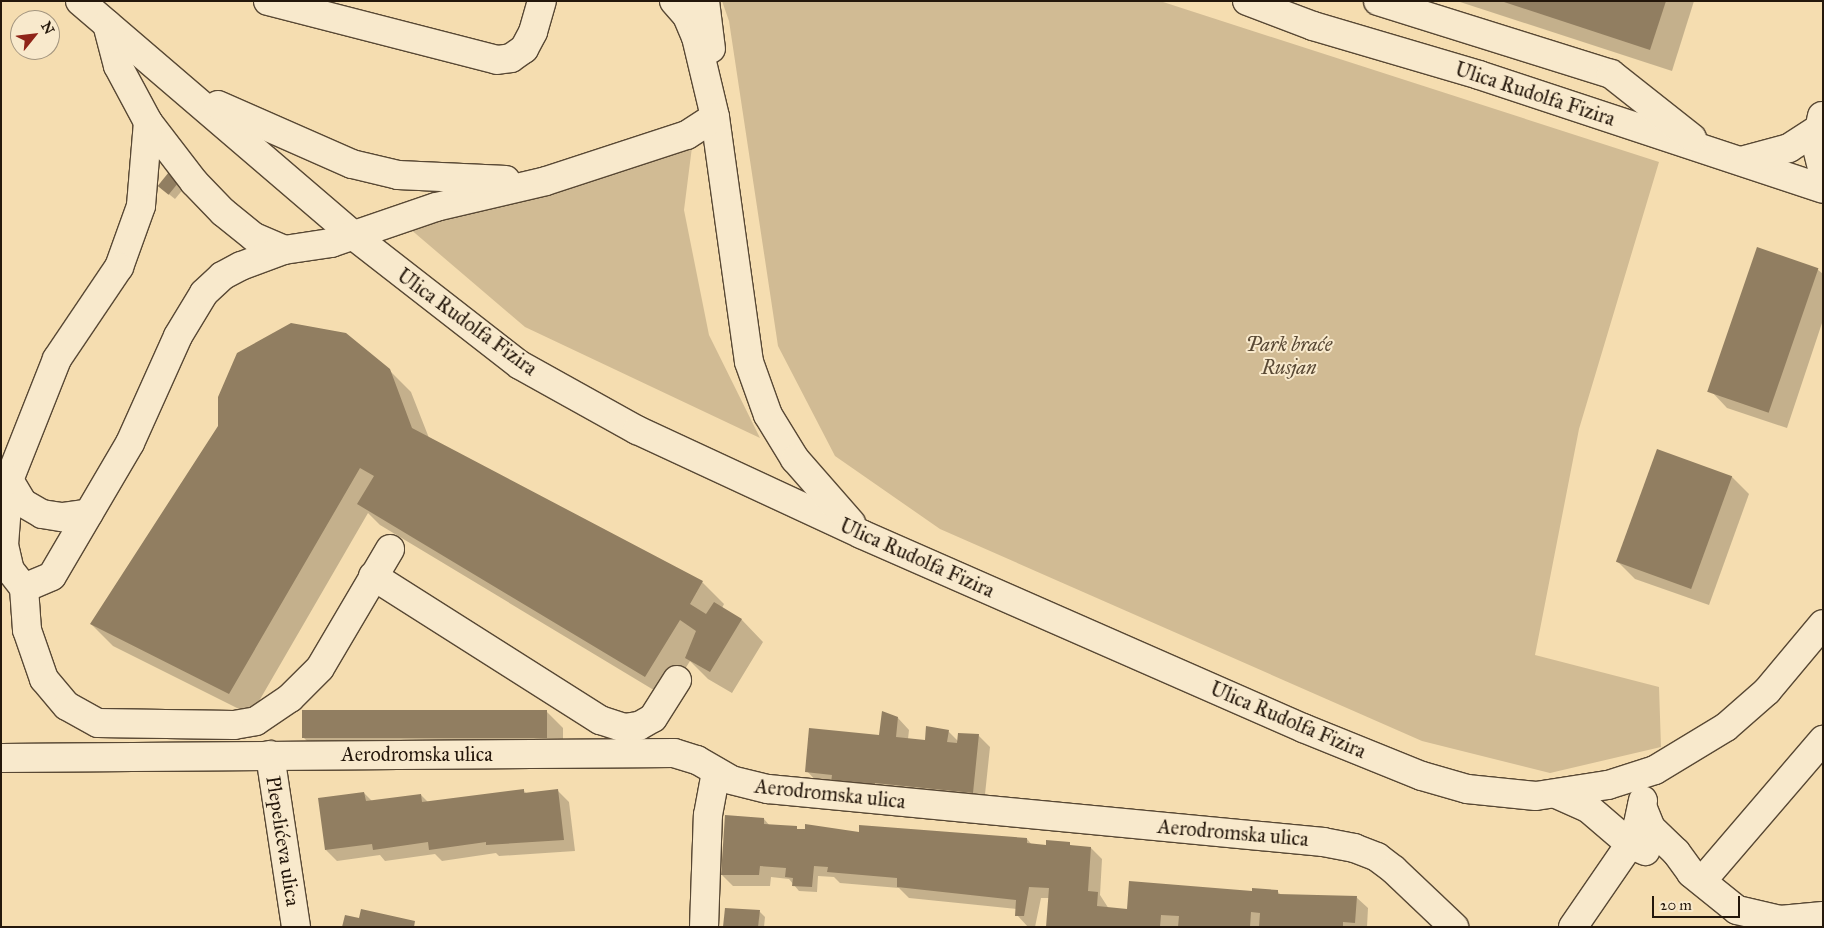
<!DOCTYPE html>
<html>
<head>
<meta charset="utf-8">
<style>
  body { margin:0 }
  #map { position:relative; width:1824px; height:928px; overflow:hidden; background:#f5ddb0; font-family:"IM FELL Great Primer",serif }
  div>[style] { position:absolute }
  [style*='--x'] { left:calc(var(--x)*1px); top:calc(var(--y)*1px); width:calc(var(--w)*1px); rotate:calc(var(--a)*1deg) }
  .green>* { inset:0; background:#d1bb94 }
  .shadow>* { inset:0; background:#0003 }
  .building>* { inset:0; background:#917e61; transform-origin:0 0 }
  .roads { filter:drop-shadow(1px 0 #584834) drop-shadow(-1px 0 #584834) drop-shadow(0 1px #584834) drop-shadow(0 -1px #584834) }
  .minor>* { height:28px; margin:-14px; padding:0 14px; transform-origin:14px; border-radius:14px; background:#f8e9cc }
  span { translate:-50% -50%; white-space:nowrap; text-align:center; line-height:1.15; -webkit-text-stroke:4px #f8e9cc; paint-order:stroke }
  .street-label { font-size:20px; color:#24170b }
  .park-label { font-size:20px; color:#584834; font-style:italic }
  .frame { position:absolute; inset:0; border:2px solid #24170b; pointer-events:none }
  .north { position:absolute; left:10px; top:10px; width:50px; height:50px; box-sizing:border-box; background:#f8e9cc; border:1px solid #a3957f; border-radius:50%; rotate:61deg; font-size:14px; font-weight:700; line-height:20px; text-align:center; color:#24170b }
  .north::after { content:''; display:block; margin:auto; width:18px; height:22px; background:#8f2418; clip-path:polygon(50% 0,100% 100%,50% 72%,0 100%) }
  .scale { position:absolute; left:1652px; top:896px; width:88px; height:22px; box-sizing:border-box; border:2px solid #24170b; border-top:0; padding-left:6px; font-size:15px; line-height:18px; white-space:nowrap; color:#24170b; -webkit-text-stroke:4px #f8e9cc; paint-order:stroke }
</style>
</head>
<body>
<div id="map">
  <div class="green">
    <div style="clip-path:polygon(722px 1px,1160px 1px,1659px 162px,1579px 429px,1535px 655px,1659px 687px,1661px 747px,1550px 773px,1422px 741px,940px 529px,835px 456px,778px 346px,729px 21px)"></div>
    <div style="clip-path:polygon(692px 147px,684px 210px,709px 335px,760px 438px,525px 327px,409px 228px)"></div>
  </div>
  <div class="shadow">
    <div style="clip-path:polygon(1457px 1px,1694px 1px,1672px 71px)"></div>
    <div style="clip-path:polygon(169px 174px,185px 187px,175px 199px,165px 191px)"></div>
    <div style="clip-path:polygon(1817px 269px,1823px 274px,1823px 320px,1787px 428px,1727px 408px,1711px 391px)"></div>
    <div style="clip-path:polygon(389px 370px,411px 392px,429px 438px,702px 582px,724px 604px,722px 608px,742px 620px,763px 642px,732px 693px,708px 679px,690px 661px,667px 698px,380px 525px,368px 513px,251px 715px,113px 646px,91px 624px)"></div>
    <div style="clip-path:polygon(1658px 451px,1732px 477px,1749px 494px,1709px 605px,1635px 579px,1618px 562px)"></div>
    <div style="clip-path:polygon(546px 711px,563px 728px,563px 755px,321px 755px,304px 738px)"></div>
    <div style="clip-path:polygon(898px 718px,909px 730px,908px 739px,926px 741px,948px 731px,958px 741px,978px 735px,990px 747px,984px 804px,818px 783px,807px 771px,881px 737px)"></div>
    <div style="clip-path:polygon(523px 790px,527px 794px,557px 790px,569px 802px,575px 851px,499px 856px,496px 853px,442px 861px,435px 854px,385px 861px,380px 855px,337px 861px,326px 850px,364px 793px,373px 802px,421px 795px,428px 802px)"></div>
    <div style="clip-path:polygon(764px 819px,770px 826px,799px 830px,1027px 839px,1032px 845px,1091px 848px,1102px 859px,1100px 895px,1109px 909px,1128px 910px,1277px 891px,1282px 896px,1356px 897px,1368px 908px,1367px 927px,1047px 927px,1049px 898px,1041px 898px,1035px 927px,1028px 927px,1017px 915px,1017px 909px,909px 898px,899px 888px,840px 883px,834px 877px,818px 876px,817px 892px,799px 891px,789px 879px,771px 877px,770px 886px,733px 886px,722px 875px)"></div>
    <div style="clip-path:polygon(759px 911px,765px 917px,764px 927px,725px 927px)"></div>
  </div>
  <div class="building">
    <div style="clip-path:polygon(1501px 1px,1666px 1px,1650px 50px)"></div>
    <div style="left:169px;top:172px;width:14px;height:18px;rotate:39deg"></div>
    <div style="left:1757px;top:247px;width:65px;height:153px;rotate:19deg"></div>
    <div style="clip-path:polygon(291px 323px,346px 333px,390px 369px,412px 428px,703px 581px,690px 604px,706px 614px,714px 602px,742px 619px,710px 672px,685px 658px,696px 631px,680px 620px,645px 677px,357px 504px,374px 476px,360px 468px,229px 694px,90px 624px,218px 426px,218px 397px,237px 353px)"></div>
    <div style="left:1657px;top:449px;width:80px;height:120px;rotate:20deg"></div>
    <div style="left:302px;top:710px;width:245px;height:28px"></div>
    <div style="clip-path:polygon(882px 711px,898px 717px,896px 737px,925px 740px,926px 726px,949px 730px,947px 742px,957px 743px,958px 733px,979px 734px,973px 793px,875px 783px,875px 787px,831px 783px,832px 775px,805px 772px,809px 728px,879px 735px)"></div>
    <div style="clip-path:polygon(524px 789px,524px 793px,558px 789px,564px 840px,486px 845px,486px 842px,429px 850px,428px 842px,373px 850px,372px 844px,325px 850px,318px 798px,364px 792px,366px 801px,421px 794px,422px 802px)"></div>
    <div style="clip-path:polygon(725px 815px,764px 818px,764px 824px,797px 826px,797px 829px,805px 829px,805px 824px,859px 832px,859px 825px,1027px 838px,1027px 843px,1046px 845px,1046px 840px,1070px 842px,1070px 845px,1091px 847px,1088px 891px,1098px 892px,1097px 906px,1127px 909px,1129px 881px,1252px 891px,1252px 888px,1278px 890px,1278px 894px,1357px 896px,1355px 923px,1343px 922px,1343px 927px,1259px 927px,1260px 913px,1251px 912px,1250px 927px,1178px 927px,1179px 916px,1161px 915px,1160px 927px,1046px 927px,1049px 888px,1029px 887px,1024px 916px,1015px 916px,1016px 900px,897px 887px,897px 878px,827px 872px,828px 867px,814px 866px,812px 887px,792px 886px,793px 878px,785px 877px,786px 868px,760px 866px,759px 875px,721px 875px)"></div>
    <div style="clip-path:polygon(725px 908px,760px 910px,758px 927px,723px 927px)"></div>
    <div style="clip-path:polygon(361px 909px,415px 921px,414px 927px,342px 927px,345px 915px,359px 918px)"></div>
  </div>
  <div class="roads">
    <div class="minor">
      <div style="--x:80;--y:1;--w:361;--a:40.6"></div>
      <div style="--x:354;--y:236;--w:210;--a:37.9"></div>
      <div style="--x:520;--y:365;--w:134;--a:29.1"></div>
      <div style="--x:637;--y:430;--w:247;--a:24.9"></div>
      <div style="--x:861;--y:534;--w:483;--a:23.7"></div>
      <div style="--x:1303;--y:728;--w:128;--a:22"></div>
      <div style="--x:1422;--y:776;--w:47;--a:16.1"></div>
      <div style="--x:1467;--y:789;--w:69;--a:5.8"></div>
      <div style="--x:1536;--y:796;--w:73;--a:-8.7"></div>
      <div style="--x:1608;--y:785;--w:49;--a:-17.7"></div>
      <div style="--x:1655;--y:770;--w:83;--a:-31.2"></div>
      <div style="--x:1726;--y:727;--w:55;--a:-41.3"></div>
      <div style="--x:1767;--y:691;--w:87;--a:-50.1"></div>
      <div style="--x:268;--y:1;--w:236;--a:14.4"></div>
      <div style="--x:497;--y:60;--w:14;--a:-8"></div>
      <div style="--x:511;--y:58;--w:16;--a:-35"></div>
      <div style="--x:524;--y:49;--w:19;--a:-62"></div>
      <div style="--x:533;--y:32;--w:32;--a:-74"></div>
      <div style="--x:674;--y:1;--w:20;--a:49"></div>
      <div style="--x:687;--y:16;--w:23;--a:67"></div>
      <div style="--x:696;--y:37;--w:82;--a:76.6"></div>
      <div style="--x:715;--y:117;--w:247;--a:82.1"></div>
      <div style="--x:749;--y:362;--w:56;--a:70.3"></div>
      <div style="--x:768;--y:415;--w:52;--a:58.5"></div>
      <div style="--x:795;--y:459;--w:85;--a:48.8"></div>
      <div style="--x:705;--y:1;--w:48;--a:82.9"></div>
      <div style="--x:1247;--y:1;--w:71;--a:20.7"></div>
      <div style="--x:1313;--y:26;--w:173;--a:16.4"></div>
      <div style="--x:1479;--y:75;--w:362;--a:18.3"></div>
      <div style="--x:1378;--y:1;--w:244;--a:17.4"></div>
      <div style="--x:1611;--y:74;--w:103;--a:38.3"></div>
      <div style="--x:107;--y:24;--w:43;--a:75.3"></div>
      <div style="--x:118;--y:66;--w:64;--a:61.8"></div>
      <div style="--x:148;--y:122;--w:76;--a:52.5"></div>
      <div style="--x:194;--y:182;--w:42;--a:46"></div>
      <div style="--x:223;--y:212;--w:40;--a:39"></div>
      <div style="--x:254;--y:237;--w:33;--a:23"></div>
      <div style="--x:284;--y:250;--w:48;--a:-8.5"></div>
      <div style="--x:331;--y:243;--w:111;--a:-18.9"></div>
      <div style="--x:436;--y:207;--w:113;--a:-13.3"></div>
      <div style="--x:546;--y:181;--w:148;--a:-18.1"></div>
      <div style="--x:687;--y:135;--w:33;--a:-33"></div>
      <div style="--x:218;--y:105;--w:146;--a:23.8"></div>
      <div style="--x:352;--y:164;--w:47;--a:13.4"></div>
      <div style="--x:398;--y:175;--w:108;--a:2.7"></div>
      <div style="--x:1822;--y:116;--w:29;--a:102"></div>
      <div style="--x:1816;--y:144;--w:29;--a:76"></div>
      <div style="--x:148;--y:122;--w:84;--a:94.8"></div>
      <div style="--x:141;--y:206;--w:65;--a:109.8"></div>
      <div style="--x:119;--y:267;--w:111;--a:124"></div>
      <div style="--x:57;--y:359;--w:130;--a:111.6"></div>
      <div style="--x:9;--y:480;--w:65;--a:94.4"></div>
      <div style="--x:4;--y:545;--w:26;--a:77"></div>
      <div style="--x:10;--y:570;--w:23;--a:52"></div>
      <div style="--x:24;--y:588;--w:42;--a:85.9"></div>
      <div style="--x:27;--y:630;--w:52;--a:70.9"></div>
      <div style="--x:44;--y:679;--w:35;--a:50"></div>
      <div style="--x:67;--y:706;--w:35;--a:29"></div>
      <div style="--x:98;--y:723;--w:136;--a:0.8"></div>
      <div style="--x:234;--y:725;--w:22;--a:-10"></div>
      <div style="--x:256;--y:721;--w:41;--a:-34.1"></div>
      <div style="--x:290;--y:698;--w:42;--a:-45"></div>
      <div style="--x:320;--y:668;--w:138;--a:-59.5"></div>
      <div style="--x:1741;--y:161;--w:50;--a:-15.2"></div>
      <div style="--x:1789;--y:148;--w:35;--a:-33"></div>
      <div style="--x:9;--y:480;--w:27;--a:59"></div>
      <div style="--x:23;--y:503;--w:22;--a:30"></div>
      <div style="--x:42;--y:514;--w:20;--a:9"></div>
      <div style="--x:62;--y:517;--w:27;--a:-8"></div>
      <div style="--x:373;--y:576;--w:269;--a:32.4"></div>
      <div style="--x:600;--y:720;--w:25;--a:18"></div>
      <div style="--x:624;--y:728;--w:15;--a:-8"></div>
      <div style="--x:639;--y:726;--w:16;--a:-30"></div>
      <div style="--x:653;--y:718;--w:45;--a:-57.7"></div>
      <div style="--x:24;--y:588;--w:30;--a:-23"></div>
      <div style="--x:52;--y:576;--w:154;--a:-59.6"></div>
      <div style="--x:130;--y:443;--w:117;--a:-65.8"></div>
      <div style="--x:178;--y:336;--w:50;--a:-58.8"></div>
      <div style="--x:204;--y:293;--w:25;--a:-43"></div>
      <div style="--x:222;--y:276;--w:21;--a:-28"></div>
      <div style="--x:241;--y:266;--w:46;--a:-20.4"></div>
      <div style="--x:270;--y:755;--w:174;--a:81.4"></div>
      <div style="--x:1;--y:758;--w:673;--a:-0.43"></div>
      <div style="--x:674;--y:753;--w:24;--a:17"></div>
      <div style="--x:697;--y:760;--w:39;--a:30"></div>
      <div style="--x:731;--y:780;--w:38;--a:14"></div>
      <div style="--x:768;--y:789;--w:558;--a:5.45"></div>
      <div style="--x:1323;--y:842;--w:32;--a:11"></div>
      <div style="--x:1354;--y:848;--w:25;--a:21"></div>
      <div style="--x:1377;--y:857;--w:21;--a:37"></div>
      <div style="--x:1394;--y:870;--w:83;--a:43.5"></div>
      <div style="--x:1556;--y:794;--w:35;--a:24"></div>
      <div style="--x:1588;--y:808;--w:55;--a:40.6"></div>
      <div style="--x:1630;--y:844;--w:17;--a:25"></div>
      <div style="--x:1642;--y:806;--w:24;--a:68"></div>
      <div style="--x:1651;--y:828;--w:35;--a:44"></div>
      <div style="--x:1676;--y:852;--w:26;--a:54"></div>
      <div style="--x:1691;--y:873;--w:59;--a:38.8"></div>
      <div style="--x:1737;--y:910;--w:44;--a:13.1"></div>
      <div style="--x:1780;--y:920;--w:43;--a:-5.3"></div>
      <div style="--x:1702;--y:881;--w:186;--a:-49.4"></div>
      <div style="--x:704;--y:927;--w:112;--a:-88"></div>
      <div style="--x:708;--y:815;--w:44;--a:-79.5"></div>
      <div style="--x:1573;--y:927;--w:101;--a:-55.5"></div>
      <div style="--x:1630;--y:844;--w:22;--a:-68"></div>
      <div style="--x:1638;--y:824;--w:24;--a:-78"></div>
    </div>
  </div>
  <div class="street-label">
    <span style="left:1535px;top:94px;rotate:18deg">Ulica Rudolfa Fizira</span>
    <span style="left:467px;top:322px;rotate:36deg">Ulica Rudolfa Fizira</span>
    <span style="left:917px;top:558px;rotate:24deg">Ulica Rudolfa Fizira</span>
    <span style="left:1288px;top:720px;rotate:23deg">Ulica Rudolfa Fizira</span>
    <span style="left:417px;top:754px">Aerodromska ulica</span>
    <span style="left:830px;top:794px;rotate:6deg">Aerodromska ulica</span>
    <span style="left:1233px;top:833px;rotate:5deg">Aerodromska ulica</span>
    <span style="left:283px;top:841px;rotate:81deg">Plepelićeva ulica</span>
  </div>
  <div class="park-label">
    <span style="left:1289px;top:356px">Park braće<br>Rusjan</span>
  </div>
  <div class="frame"></div>
  <div class="north">N</div>
  <div class="scale">20 m</div>
</div>
</body>
</html>
